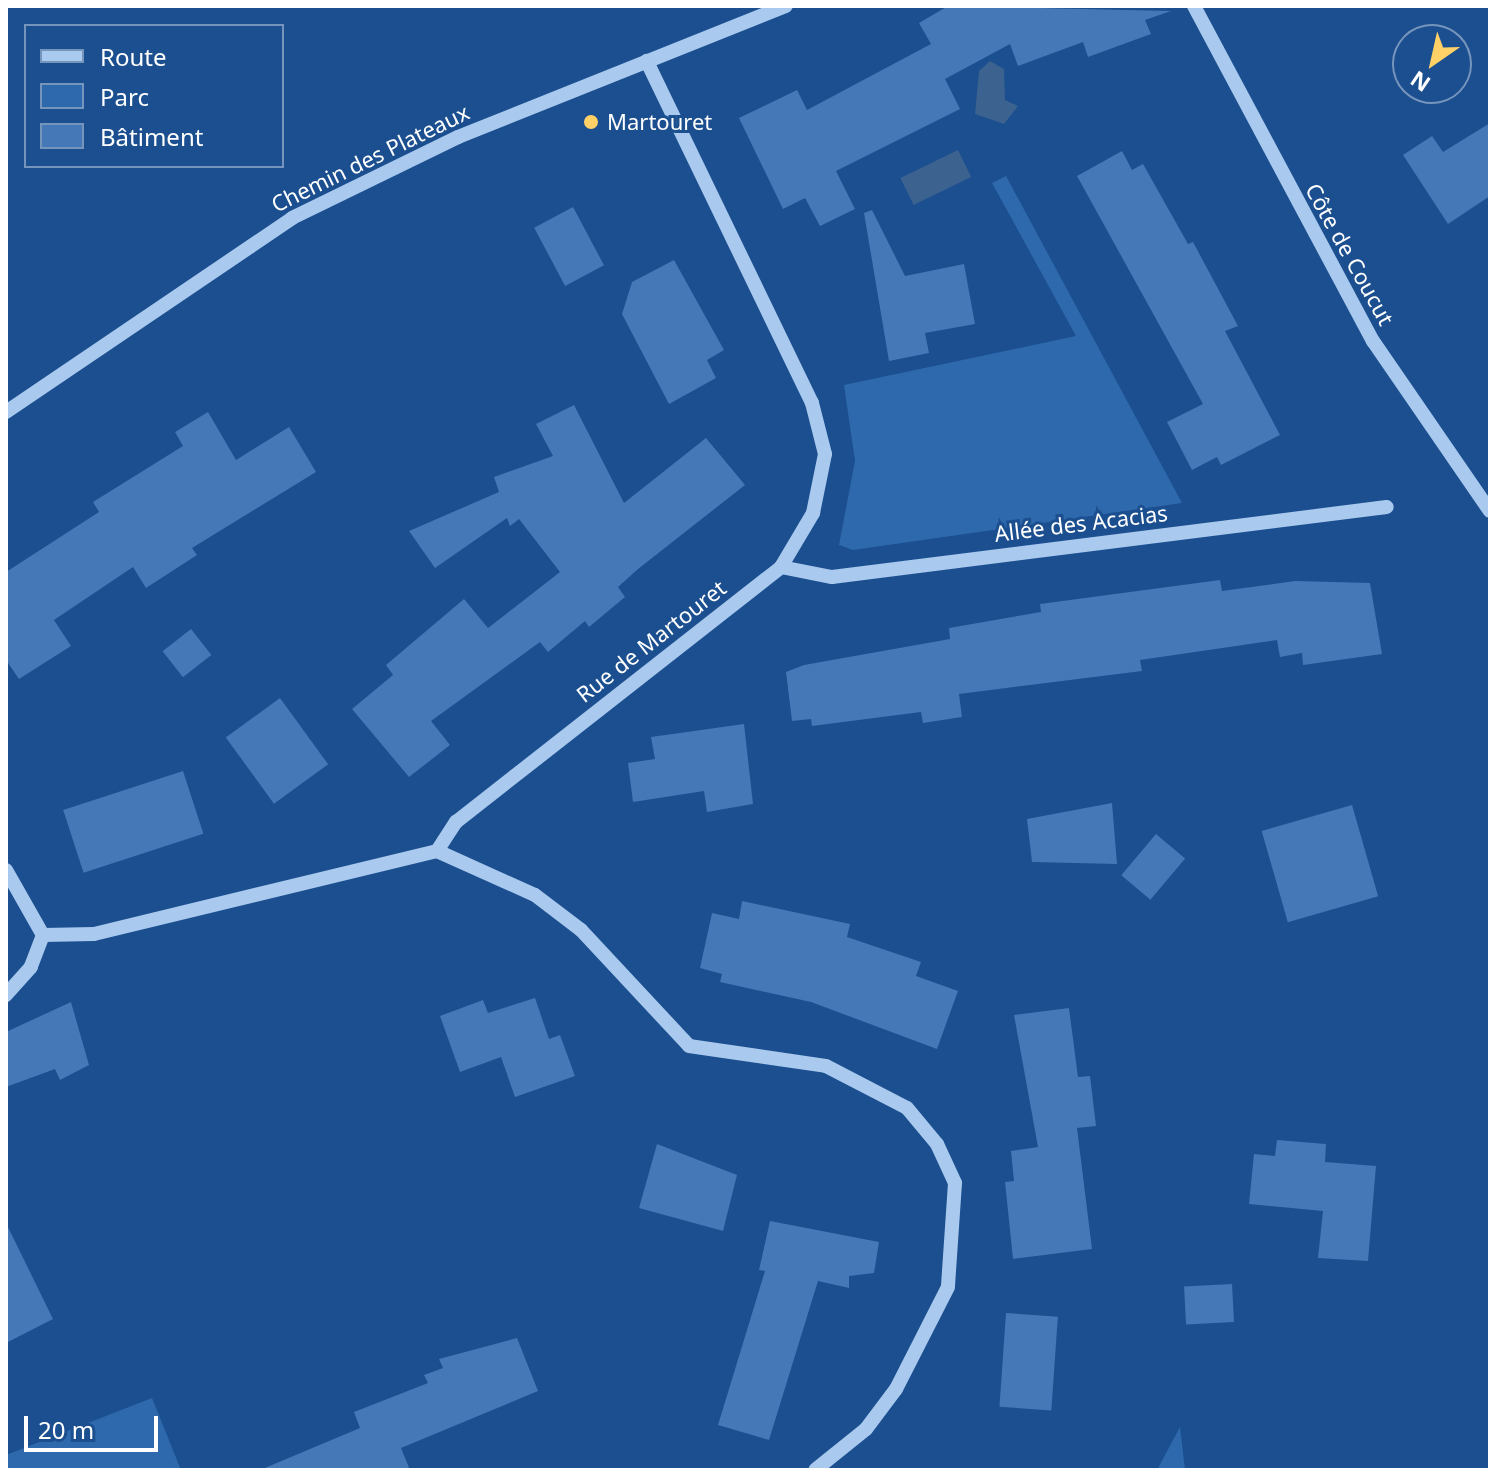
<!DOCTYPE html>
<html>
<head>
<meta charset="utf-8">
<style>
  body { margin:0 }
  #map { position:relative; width:1496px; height:1476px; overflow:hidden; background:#1b4f8f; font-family:"Noto Sans",sans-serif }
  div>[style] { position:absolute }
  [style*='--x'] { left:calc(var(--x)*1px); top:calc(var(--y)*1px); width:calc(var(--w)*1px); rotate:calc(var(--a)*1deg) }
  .green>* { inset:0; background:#2e69ad }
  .water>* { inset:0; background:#3c6290; transform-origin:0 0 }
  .building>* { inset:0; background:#4478b7; transform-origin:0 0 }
  .minor>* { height:14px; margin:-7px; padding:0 7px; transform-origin:7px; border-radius:7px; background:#a9c9ee }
  .dots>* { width:22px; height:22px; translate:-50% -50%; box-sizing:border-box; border:4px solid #1b4f8f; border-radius:50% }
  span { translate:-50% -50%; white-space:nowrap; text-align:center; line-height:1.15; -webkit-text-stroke:6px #1b4f8f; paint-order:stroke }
  .poi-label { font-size:22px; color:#fff }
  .left { translate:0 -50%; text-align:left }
  .street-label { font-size:22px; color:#fff }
  .frame { position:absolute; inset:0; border:8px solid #fff; pointer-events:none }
  .legend { position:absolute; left:24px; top:24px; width:260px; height:144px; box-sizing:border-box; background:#1b4f8f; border:2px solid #7695bc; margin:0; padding:10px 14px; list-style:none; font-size:24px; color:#fff }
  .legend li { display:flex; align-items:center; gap:16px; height:40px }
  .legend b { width:40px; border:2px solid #7695bc }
  .north { position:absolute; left:1392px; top:24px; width:80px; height:80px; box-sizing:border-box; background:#1b4f8f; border:2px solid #7695bc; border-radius:50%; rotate:214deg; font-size:22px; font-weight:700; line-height:32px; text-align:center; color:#fff }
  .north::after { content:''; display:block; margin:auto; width:28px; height:36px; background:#ffd166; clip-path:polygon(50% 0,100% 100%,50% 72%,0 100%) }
  .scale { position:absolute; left:24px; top:1416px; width:134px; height:36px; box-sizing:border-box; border:4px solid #fff; border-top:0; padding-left:10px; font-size:24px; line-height:28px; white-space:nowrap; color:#fff; -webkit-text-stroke:6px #1b4f8f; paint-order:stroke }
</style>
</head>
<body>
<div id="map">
  <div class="green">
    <div style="clip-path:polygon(1006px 176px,1182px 503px,853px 550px,839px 545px,855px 461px,844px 385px,1076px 336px,992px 183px)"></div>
    <div style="clip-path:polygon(152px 1398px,181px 1470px,6px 1470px,6px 1455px)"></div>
    <div style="clip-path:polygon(1180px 1427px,1185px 1470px,1157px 1470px)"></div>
  </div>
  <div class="water">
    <div style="clip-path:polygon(990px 61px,1004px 69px,1005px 100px,1018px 106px,1004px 124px,975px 114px,979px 71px)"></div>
    <div style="left:958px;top:150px;width:30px;height:64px;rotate:64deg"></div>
  </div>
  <div class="building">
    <div style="clip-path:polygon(948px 6px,1171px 11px,1145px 20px,1151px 34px,1088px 57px,1083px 42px,1018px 66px,1010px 44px,945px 79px,960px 109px,836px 171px,855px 209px,820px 226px,805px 198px,783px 209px,739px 118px,797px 90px,807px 110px,931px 44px,919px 23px)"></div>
    <div style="clip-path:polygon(1490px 123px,1490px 196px,1448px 224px,1403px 155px,1432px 136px,1443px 152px)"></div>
    <div style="clip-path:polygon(1122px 151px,1132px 170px,1143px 164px,1188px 244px,1193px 242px,1238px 326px,1225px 331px,1280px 435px,1221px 465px,1217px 457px,1192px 470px,1167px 422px,1203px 404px,1077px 176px)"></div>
    <div style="left:573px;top:207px;width:66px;height:44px;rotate:62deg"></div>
    <div style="clip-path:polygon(872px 210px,905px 276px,964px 264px,975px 324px,925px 333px,929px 353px,889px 361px,864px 213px)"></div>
    <div style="clip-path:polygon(674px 260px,724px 350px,707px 360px,716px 378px,669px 404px,622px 314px,632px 282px)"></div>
    <div style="clip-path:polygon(574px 405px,624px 503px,706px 438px,745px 485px,638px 569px,618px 587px,625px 597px,589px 627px,585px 621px,548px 652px,540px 642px,431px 721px,450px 745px,409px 777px,352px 709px,393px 675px,386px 665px,464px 599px,488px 628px,560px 572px,519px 519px,510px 526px,507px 518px,435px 568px,409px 531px,499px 492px,494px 477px,553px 456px,536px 424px)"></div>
    <div style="clip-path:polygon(208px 412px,236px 460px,289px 427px,316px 472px,192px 548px,197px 555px,146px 588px,133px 567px,54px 620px,71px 646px,19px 679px,6px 660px,6px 572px,99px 512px,93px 502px,183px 446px,175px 432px)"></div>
    <div style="clip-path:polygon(1220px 580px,1222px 591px,1295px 581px,1370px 583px,1382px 654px,1303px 665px,1302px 653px,1280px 657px,1277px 640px,1140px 660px,1142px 671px,959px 694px,962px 717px,923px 723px,921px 712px,812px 726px,811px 719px,792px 721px,786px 672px,804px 665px,950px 639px,949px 628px,1041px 612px,1040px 604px)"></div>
    <div style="left:191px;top:629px;width:33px;height:36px;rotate:52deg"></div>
    <div style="left:280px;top:698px;width:82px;height:67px;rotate:54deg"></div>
    <div style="clip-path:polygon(744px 724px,753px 804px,707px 812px,704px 791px,633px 802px,628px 763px,655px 759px,651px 737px)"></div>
    <div style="left:183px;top:771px;width:66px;height:126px;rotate:72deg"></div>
    <div style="clip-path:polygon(1112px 803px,1117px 864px,1032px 862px,1027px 819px)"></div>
    <div style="left:1352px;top:805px;width:95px;height:94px;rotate:74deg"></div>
    <div style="left:1156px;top:834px;width:38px;height:54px;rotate:40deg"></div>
    <div style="clip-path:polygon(742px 901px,850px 924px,847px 937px,921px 962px,916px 976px,958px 991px,937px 1049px,811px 1002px,720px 982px,722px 974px,700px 968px,712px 913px,739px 919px)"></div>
    <div style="clip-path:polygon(535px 998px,549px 1039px,560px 1035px,575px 1076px,515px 1097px,501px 1057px,460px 1072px,440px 1016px,483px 1000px,488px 1013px)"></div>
    <div style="clip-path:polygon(71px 1002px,89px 1065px,60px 1080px,55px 1069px,6px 1087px,6px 1032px)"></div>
    <div style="clip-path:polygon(1069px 1008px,1078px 1077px,1090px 1076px,1096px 1126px,1077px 1128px,1092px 1249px,1013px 1259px,1005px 1182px,1014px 1181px,1011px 1151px,1038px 1147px,1014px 1015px)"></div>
    <div style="clip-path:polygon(1277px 1140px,1326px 1144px,1325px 1162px,1376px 1166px,1368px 1261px,1318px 1258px,1323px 1211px,1249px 1204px,1254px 1154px,1275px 1156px)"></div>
    <div style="clip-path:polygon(657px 1144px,737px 1175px,723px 1231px,639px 1208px)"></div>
    <div style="clip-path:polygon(770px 1221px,879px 1242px,874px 1273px,849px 1276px,849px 1288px,818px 1281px,769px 1440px,718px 1425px,765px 1271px,759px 1270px)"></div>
    <div style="clip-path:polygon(6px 1223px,53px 1319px,6px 1343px)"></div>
    <div style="left:1232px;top:1284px;width:38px;height:48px;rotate:87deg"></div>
    <div style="left:1006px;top:1313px;width:52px;height:94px;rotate:4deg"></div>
    <div style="clip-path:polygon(517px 1338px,538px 1391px,401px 1448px,410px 1470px,260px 1470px,360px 1428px,354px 1412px,428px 1383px,424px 1375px,443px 1368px,439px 1359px)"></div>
  </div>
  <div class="minor">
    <div style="--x:1194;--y:6;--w:380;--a:61.9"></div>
    <div style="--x:1373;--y:341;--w:206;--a:55.5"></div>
    <div style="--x:6;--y:412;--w:346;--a:-34.1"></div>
    <div style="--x:292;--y:218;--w:185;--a:-26"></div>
    <div style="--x:458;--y:137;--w:353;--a:-21.8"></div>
    <div style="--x:781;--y:567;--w:52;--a:11.1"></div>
    <div style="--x:832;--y:577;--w:559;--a:-7.19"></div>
    <div style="--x:437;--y:851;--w:107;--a:24.2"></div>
    <div style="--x:535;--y:895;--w:58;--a:37.3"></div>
    <div style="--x:581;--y:930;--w:158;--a:47"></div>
    <div style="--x:689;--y:1046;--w:138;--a:8.3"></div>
    <div style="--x:826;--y:1066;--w:91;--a:27.4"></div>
    <div style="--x:907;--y:1108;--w:47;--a:50.2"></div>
    <div style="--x:937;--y:1144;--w:43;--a:65.2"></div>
    <div style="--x:955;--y:1183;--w:104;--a:93.9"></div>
    <div style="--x:948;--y:1287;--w:114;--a:117"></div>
    <div style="--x:896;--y:1389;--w:50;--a:126.9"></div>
    <div style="--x:866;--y:1429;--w:65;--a:141.2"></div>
    <div style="--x:6;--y:870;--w:75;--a:60.4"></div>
    <div style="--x:43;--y:935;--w:34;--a:111"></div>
    <div style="--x:31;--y:967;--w:38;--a:132"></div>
    <div style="--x:43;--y:935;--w:51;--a:-1.1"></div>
    <div style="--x:94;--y:934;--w:353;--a:-13.6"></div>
    <div style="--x:437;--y:851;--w:35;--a:-57"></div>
    <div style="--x:456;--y:822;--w:413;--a:-38.1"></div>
    <div style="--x:781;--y:567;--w:63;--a:-59.3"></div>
    <div style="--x:813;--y:513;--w:60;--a:-78.5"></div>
    <div style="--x:825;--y:454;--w:53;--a:-104.3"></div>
    <div style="--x:812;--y:403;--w:380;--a:-115.8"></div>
  </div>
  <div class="dots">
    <div style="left:591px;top:122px;background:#ffd166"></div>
  </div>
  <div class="poi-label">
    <span class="left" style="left:607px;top:122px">Martouret</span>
  </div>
  <div class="street-label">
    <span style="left:370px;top:158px;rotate:-26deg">Chemin des Plateaux</span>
    <span style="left:1350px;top:254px;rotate:61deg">Côte de Coucut</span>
    <span style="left:1081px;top:523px;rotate:-7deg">Allée des Acacias</span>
    <span style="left:651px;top:641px;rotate:-38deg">Rue de Martouret</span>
  </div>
  <div class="frame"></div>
  <ul class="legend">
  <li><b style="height:10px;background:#a9c9ee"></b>Route</li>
  <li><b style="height:22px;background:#2e69ad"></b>Parc</li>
  <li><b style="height:22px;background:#4478b7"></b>Bâtiment</li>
  </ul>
  <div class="north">N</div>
  <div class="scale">20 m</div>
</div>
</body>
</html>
